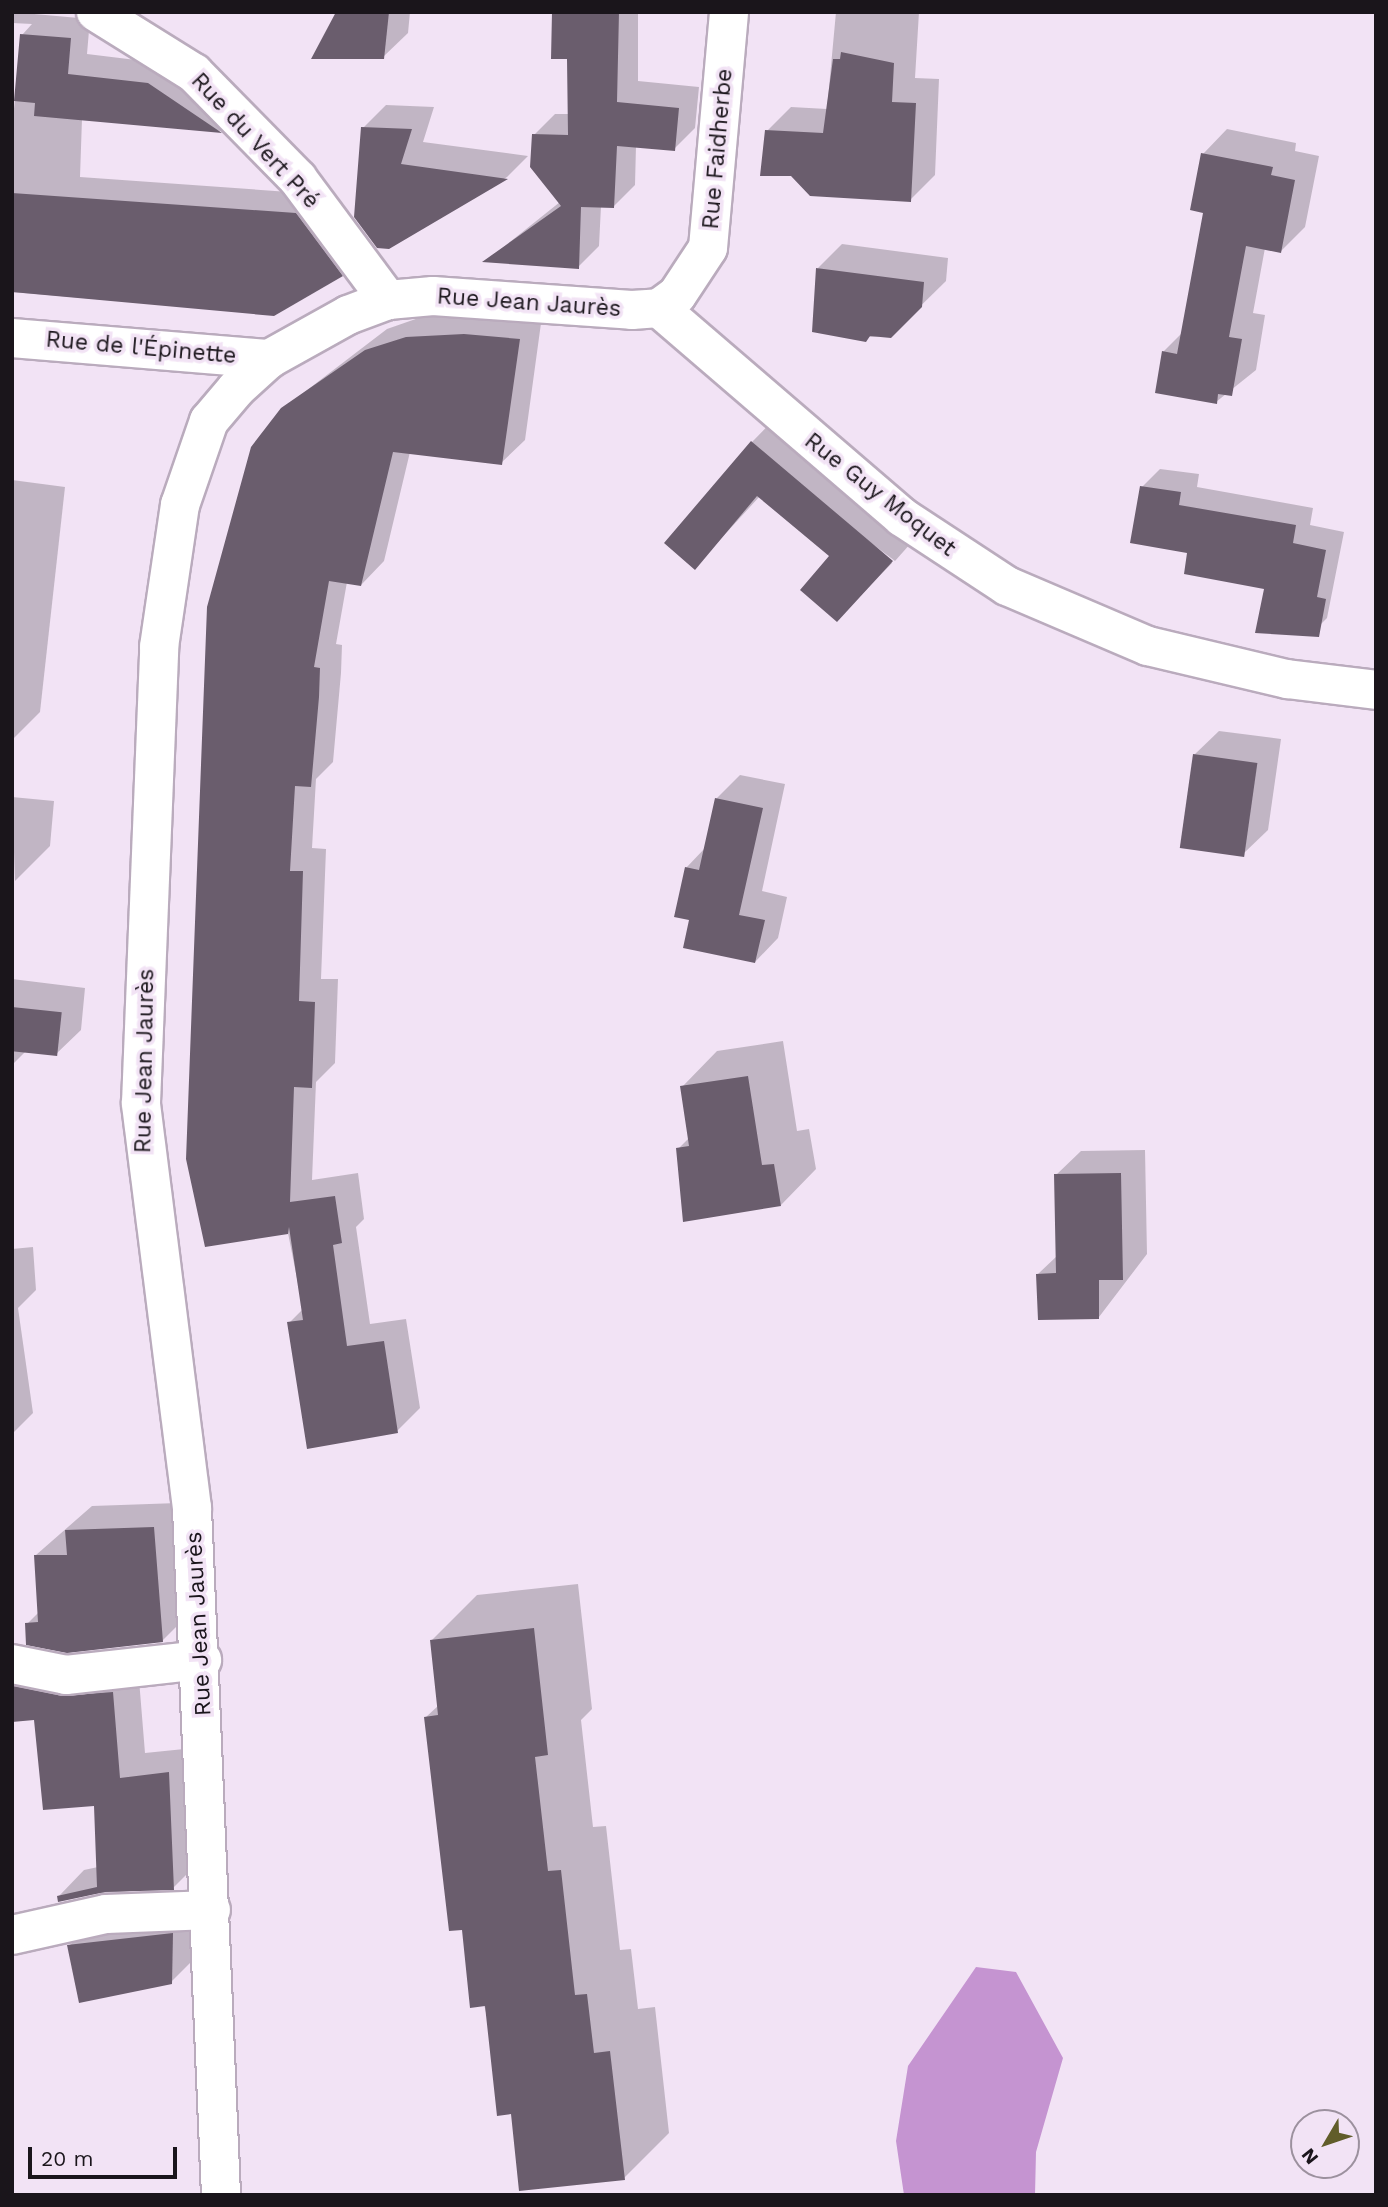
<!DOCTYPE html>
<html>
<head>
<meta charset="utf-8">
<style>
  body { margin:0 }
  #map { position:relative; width:1388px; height:2207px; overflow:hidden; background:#f2e3f5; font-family:"Work Sans",sans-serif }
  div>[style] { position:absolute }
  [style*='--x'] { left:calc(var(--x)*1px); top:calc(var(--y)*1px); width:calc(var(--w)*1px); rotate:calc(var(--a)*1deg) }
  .water>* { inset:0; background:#c594d1 }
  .shadow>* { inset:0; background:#0003 }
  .building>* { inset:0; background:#6a5d6d; transform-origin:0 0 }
  .roads { filter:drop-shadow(2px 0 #baabbd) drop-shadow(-2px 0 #baabbd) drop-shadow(0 2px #baabbd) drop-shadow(0 -2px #baabbd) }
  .minor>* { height:38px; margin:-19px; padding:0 19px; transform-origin:19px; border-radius:19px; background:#fff }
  span { translate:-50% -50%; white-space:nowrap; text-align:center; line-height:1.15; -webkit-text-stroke:7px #f2e3f5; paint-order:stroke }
  .street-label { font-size:23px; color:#1a151b }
  .frame { position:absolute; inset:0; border:14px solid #1a151b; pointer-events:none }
  .north { position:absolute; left:1290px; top:2109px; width:70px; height:70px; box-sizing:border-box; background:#f2e3f5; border:2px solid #9c919e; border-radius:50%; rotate:231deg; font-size:19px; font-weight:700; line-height:28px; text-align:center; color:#1a151b }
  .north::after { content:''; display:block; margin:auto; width:24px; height:32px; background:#615d2a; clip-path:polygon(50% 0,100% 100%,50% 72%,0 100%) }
  .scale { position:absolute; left:28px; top:2147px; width:149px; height:32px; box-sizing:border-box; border:4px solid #1a151b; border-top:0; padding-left:9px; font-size:21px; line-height:24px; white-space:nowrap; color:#1a151b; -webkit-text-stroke:5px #f2e3f5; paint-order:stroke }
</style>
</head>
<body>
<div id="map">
  <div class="water">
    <div style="clip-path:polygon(976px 1967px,1016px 1972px,1063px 2058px,1036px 2152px,1035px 2195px,904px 2195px,896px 2141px,908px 2066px)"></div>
  </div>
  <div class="shadow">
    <div style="clip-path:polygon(12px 12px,90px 19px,87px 54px,169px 64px,241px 112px,222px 131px,82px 119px,80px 177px,317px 194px,362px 254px,342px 274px,274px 314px,12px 292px,12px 127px,22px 35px,32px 24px,12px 23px)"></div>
    <div style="clip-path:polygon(352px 12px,410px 12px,408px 33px,383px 57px)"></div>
    <div style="clip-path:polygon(554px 12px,638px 12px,638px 81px,699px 87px,695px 128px,674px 149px,636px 146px,635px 185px,614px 206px,601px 206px,599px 246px,578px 267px,486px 261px,560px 202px,534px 135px,555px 114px,570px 114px,569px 58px)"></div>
    <div style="clip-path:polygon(836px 12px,919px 12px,915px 78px,939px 79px,935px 175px,910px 200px,767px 131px,791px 107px,827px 109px)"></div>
    <div style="clip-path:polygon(386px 105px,434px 107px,423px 142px,528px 156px,507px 177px,387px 248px,363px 128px)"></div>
    <div style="clip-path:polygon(1227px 129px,1296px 143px,1295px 151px,1319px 156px,1305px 227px,1281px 251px,1265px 248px,1253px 313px,1265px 315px,1256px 370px,1216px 402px,1163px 352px,1183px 332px,1205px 211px,1203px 154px)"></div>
    <div style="clip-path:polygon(842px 244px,948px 258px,946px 281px,890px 336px,846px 338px,818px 268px)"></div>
    <div style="clip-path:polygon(430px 314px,542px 316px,525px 440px,501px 463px,410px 452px,384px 561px,361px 585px,347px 582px,336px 644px,342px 645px,341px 673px,333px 762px,316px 779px,312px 848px,326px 849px,321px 979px,338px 979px,335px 1063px,316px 1082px,312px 1180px,358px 1173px,364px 1219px,356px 1227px,370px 1324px,406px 1319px,420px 1408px,397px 1431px,289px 1323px,303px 1309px,288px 1233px,281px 410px,387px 329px)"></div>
    <div style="clip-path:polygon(787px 406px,927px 525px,895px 561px,854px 530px,892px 563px,837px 620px,831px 556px,760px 496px,695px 567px,752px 442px)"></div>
    <div style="clip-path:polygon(1160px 469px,1199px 474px,1197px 487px,1313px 508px,1310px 525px,1344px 532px,1327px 618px,1309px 636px,1266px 588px,1189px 552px,1142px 487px)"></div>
    <div style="clip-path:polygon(12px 480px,65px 487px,40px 712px,12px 740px)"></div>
    <div style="clip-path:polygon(1219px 731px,1281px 739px,1268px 830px,1243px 854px,1194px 755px)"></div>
    <div style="clip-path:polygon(740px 775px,785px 784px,762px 891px,787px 897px,778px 938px,755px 962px,691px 919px,686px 868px,705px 848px,716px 799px)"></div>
    <div style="clip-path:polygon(12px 797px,54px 801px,50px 846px,15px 881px)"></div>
    <div style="clip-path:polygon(12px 979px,85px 988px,81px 1030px,56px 1054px,26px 1051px,12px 1065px)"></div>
    <div style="clip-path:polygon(783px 1041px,797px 1131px,809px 1129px,816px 1169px,781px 1205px,678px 1149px,690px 1137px,682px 1087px,717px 1051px)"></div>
    <div style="clip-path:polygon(1145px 1150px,1147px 1254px,1099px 1317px,1038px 1274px,1058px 1255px,1056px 1175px,1081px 1151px)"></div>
    <div style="clip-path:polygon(33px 1247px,36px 1290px,18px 1308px,33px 1413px,12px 1434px,12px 1249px)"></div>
    <div style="clip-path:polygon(178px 1503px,187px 1616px,162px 1641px,27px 1624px,39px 1612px,36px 1555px,92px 1506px)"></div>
    <div style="clip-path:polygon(578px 1584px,592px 1709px,581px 1720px,593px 1827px,606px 1826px,620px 1950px,631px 1949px,638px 2009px,655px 2007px,669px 2133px,624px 2178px,512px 2112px,464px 1928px,426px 1717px,439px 1705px,432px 1640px,477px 1595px)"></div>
    <div style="clip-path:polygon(12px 1659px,138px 1667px,145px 1753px,194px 1748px,199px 1862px,173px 1888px,59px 1896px,84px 1870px,98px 1867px,95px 1804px,36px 1718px,12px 1720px)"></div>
    <div style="clip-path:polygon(197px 1910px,196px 1957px,171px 1982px,69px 1946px,94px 1921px)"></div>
  </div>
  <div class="building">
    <div style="clip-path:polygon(336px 12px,389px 12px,384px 59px,311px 59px)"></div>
    <div style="clip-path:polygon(552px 12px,619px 12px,617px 102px,679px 108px,675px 151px,617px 146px,614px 208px,581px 207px,579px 269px,482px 262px,561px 206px,530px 167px,532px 134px,568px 135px,567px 59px,551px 59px)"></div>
    <div style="clip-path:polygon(20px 34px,71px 38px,68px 74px,148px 83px,222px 133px,34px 116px,35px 103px,14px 101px)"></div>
    <div style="clip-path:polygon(841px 52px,894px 63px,892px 102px,916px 103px,911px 202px,810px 196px,791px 176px,760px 176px,765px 130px,823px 133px,833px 59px,840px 59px)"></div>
    <div style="clip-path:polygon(361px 127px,412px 129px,401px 164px,508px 179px,389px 249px,377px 248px,354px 217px)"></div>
    <div style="clip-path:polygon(1201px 153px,1273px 167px,1271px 175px,1295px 180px,1281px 253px,1246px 246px,1229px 337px,1242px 339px,1232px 396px,1218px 394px,1217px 404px,1155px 393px,1162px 351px,1177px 354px,1203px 213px,1190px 210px)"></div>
    <div style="clip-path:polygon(12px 193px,296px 213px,343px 276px,274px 316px,12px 292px)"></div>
    <div style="clip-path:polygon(816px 268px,924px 282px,922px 307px,891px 338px,870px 336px,866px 342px,812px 332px)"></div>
    <div style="clip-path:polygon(464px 334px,520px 339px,502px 465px,393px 452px,361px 586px,329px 581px,314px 667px,320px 668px,319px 697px,311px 787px,295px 786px,290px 871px,303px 871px,299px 1001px,315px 1002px,312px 1088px,294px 1087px,290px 1202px,335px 1196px,342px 1243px,333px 1245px,347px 1346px,384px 1341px,398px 1433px,307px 1449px,287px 1322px,303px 1320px,289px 1227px,288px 1234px,205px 1247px,186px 1159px,207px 607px,251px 447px,281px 408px,365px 350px,406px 337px)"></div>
    <div style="clip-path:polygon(751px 441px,893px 561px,837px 622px,800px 590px,829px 556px,757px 496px,695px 570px,664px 543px)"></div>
    <div style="clip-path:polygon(1140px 486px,1181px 492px,1179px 505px,1296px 525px,1293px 543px,1326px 550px,1317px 597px,1326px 599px,1319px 637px,1255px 633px,1264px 589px,1184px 574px,1187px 553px,1130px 543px)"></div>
    <div style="left:1193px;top:754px;width:65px;height:95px;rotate:8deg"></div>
    <div style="clip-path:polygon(715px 798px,763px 808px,739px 915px,765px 920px,755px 963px,683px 948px,689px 920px,674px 917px,685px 867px,699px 870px)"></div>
    <div style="left:12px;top:1007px;width:50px;height:44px;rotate:6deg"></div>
    <div style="clip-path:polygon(748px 1076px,762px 1165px,774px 1164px,781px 1206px,683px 1222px,676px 1148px,689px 1146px,680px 1086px)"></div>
    <div style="clip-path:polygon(1121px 1173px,1123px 1280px,1099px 1280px,1099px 1319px,1038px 1320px,1036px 1274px,1056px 1273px,1054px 1174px)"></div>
    <div style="clip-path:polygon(154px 1527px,163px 1642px,67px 1653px,26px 1645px,25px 1623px,38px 1622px,34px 1555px,67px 1555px,65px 1530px)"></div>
    <div style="clip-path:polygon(534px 1628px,548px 1755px,535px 1757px,548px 1871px,561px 1870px,575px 1995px,587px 1994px,594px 2053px,610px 2051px,625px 2180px,519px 2191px,511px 2114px,497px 2116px,485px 2006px,470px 2008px,462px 1930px,449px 1931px,424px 1717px,438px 1715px,430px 1640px)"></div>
    <div style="clip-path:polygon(12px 1686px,62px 1696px,113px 1692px,120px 1778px,169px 1772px,174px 1890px,105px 1892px,58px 1902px,57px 1896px,97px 1887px,94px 1806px,43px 1810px,34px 1720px,12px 1722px)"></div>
    <div style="clip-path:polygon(173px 1933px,172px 1984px,79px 2003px,67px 1945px)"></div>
  </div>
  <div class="roads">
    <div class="minor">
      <div style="--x:96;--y:12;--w:115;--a:31.9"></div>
      <div style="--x:194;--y:73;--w:148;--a:45.5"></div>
      <div style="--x:298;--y:179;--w:151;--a:53.4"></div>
      <div style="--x:659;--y:308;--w:321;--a:40.7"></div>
      <div style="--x:902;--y:517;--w:126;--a:33.3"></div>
      <div style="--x:1007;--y:586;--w:153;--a:23.1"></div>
      <div style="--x:1148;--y:646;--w:143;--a:13.4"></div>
      <div style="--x:1287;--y:679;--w:90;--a:7"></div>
      <div style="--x:12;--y:338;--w:258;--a:4.7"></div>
      <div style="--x:12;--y:1664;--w:55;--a:11.5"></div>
      <div style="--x:66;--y:1675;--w:137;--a:-6.3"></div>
      <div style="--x:12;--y:1935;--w:96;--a:-12.6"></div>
      <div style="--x:106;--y:1914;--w:105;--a:-2.2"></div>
      <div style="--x:221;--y:2195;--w:688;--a:-92.42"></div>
      <div style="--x:192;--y:1508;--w:408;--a:-97.2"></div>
      <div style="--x:141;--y:1103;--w:456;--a:-87.7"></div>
      <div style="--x:159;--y:647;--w:144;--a:-81.6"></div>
      <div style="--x:180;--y:505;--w:89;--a:-71"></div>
      <div style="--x:209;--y:421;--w:42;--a:-49.8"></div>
      <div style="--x:236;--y:389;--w:45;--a:-42.3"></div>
      <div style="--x:269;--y:359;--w:90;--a:-29.1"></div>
      <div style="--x:348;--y:315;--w:43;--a:-20.6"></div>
      <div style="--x:388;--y:300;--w:45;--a:-5.1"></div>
      <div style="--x:433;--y:296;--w:199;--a:4"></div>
      <div style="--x:632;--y:310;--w:27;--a:-4"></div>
      <div style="--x:659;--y:308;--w:22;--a:-36"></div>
      <div style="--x:677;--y:295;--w:56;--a:-56.6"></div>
      <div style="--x:708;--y:248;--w:237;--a:-84.9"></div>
    </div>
  </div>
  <div class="street-label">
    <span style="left:255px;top:141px;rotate:47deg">Rue du Vert Pré</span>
    <span style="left:718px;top:149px;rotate:-85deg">Rue Faidherbe</span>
    <span style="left:529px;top:303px;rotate:4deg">Rue Jean Jaurès</span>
    <span style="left:141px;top:348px;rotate:5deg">Rue de l'Épinette</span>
    <span style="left:880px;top:495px;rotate:38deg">Rue Guy Moquet</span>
    <span style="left:145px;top:1061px;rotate:-89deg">Rue Jean Jaurès</span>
    <span style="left:199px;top:1624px;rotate:-93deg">Rue Jean Jaurès</span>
  </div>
  <div class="frame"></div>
  <div class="north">N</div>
  <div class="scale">20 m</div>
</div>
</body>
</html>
